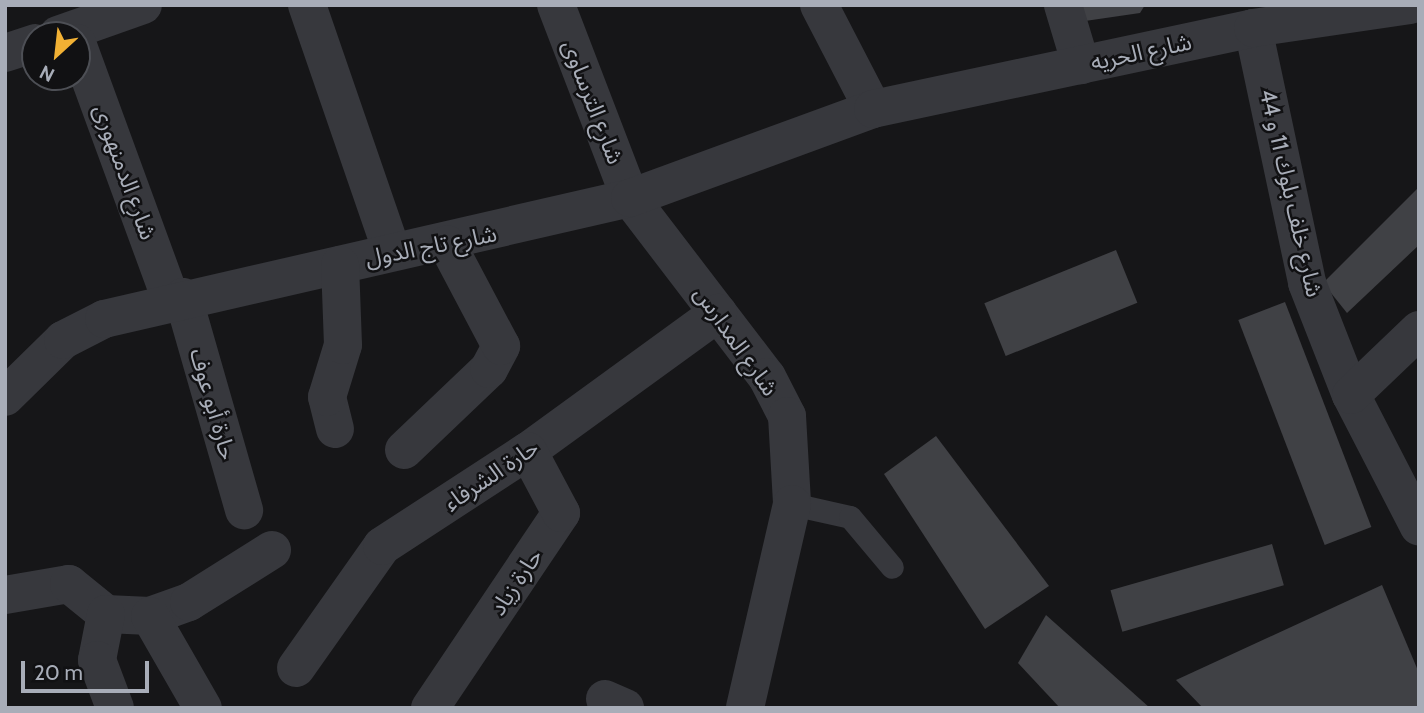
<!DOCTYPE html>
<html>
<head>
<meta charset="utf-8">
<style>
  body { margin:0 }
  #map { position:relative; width:1424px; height:713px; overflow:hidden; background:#161618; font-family:Cabin,"Noto Sans Arabic",sans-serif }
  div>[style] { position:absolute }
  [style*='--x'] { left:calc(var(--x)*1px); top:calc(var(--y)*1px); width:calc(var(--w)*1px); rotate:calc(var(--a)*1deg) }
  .building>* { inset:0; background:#404145; transform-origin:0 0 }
  .service>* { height:23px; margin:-11.5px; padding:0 11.5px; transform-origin:11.5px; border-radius:11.5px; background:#37383d }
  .minor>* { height:38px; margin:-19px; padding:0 19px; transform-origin:19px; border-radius:19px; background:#37383d }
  span { translate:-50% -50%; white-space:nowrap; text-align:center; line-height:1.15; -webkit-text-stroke:5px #111113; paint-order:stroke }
  .street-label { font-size:23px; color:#a8adb8 }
  .frame { position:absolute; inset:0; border:7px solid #a8adb8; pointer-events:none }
  .north { position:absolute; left:21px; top:21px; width:70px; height:70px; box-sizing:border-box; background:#111113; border:2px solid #4d4f55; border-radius:50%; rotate:207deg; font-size:19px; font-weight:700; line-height:28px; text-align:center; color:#a8adb8 }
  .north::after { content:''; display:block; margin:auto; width:24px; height:32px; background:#f2b134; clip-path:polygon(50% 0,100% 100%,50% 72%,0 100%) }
  .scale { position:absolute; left:21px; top:661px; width:128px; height:32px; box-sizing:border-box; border:4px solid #a8adb8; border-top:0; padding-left:9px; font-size:21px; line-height:24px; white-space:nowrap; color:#a8adb8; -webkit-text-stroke:5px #111113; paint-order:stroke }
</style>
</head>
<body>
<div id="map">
  <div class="building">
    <div style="clip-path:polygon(1080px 5px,1145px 5px,1140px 13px,1085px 21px)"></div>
    <div style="clip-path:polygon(1419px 187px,1419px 245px,1347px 313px,1323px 283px)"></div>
    <div style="left:1116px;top:250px;width:57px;height:142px;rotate:68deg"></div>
    <div style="left:1285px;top:302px;width:241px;height:50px;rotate:69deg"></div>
    <div style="clip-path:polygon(936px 436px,1049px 586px,985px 629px,884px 474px)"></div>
    <div style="left:1272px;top:544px;width:43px;height:168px;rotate:74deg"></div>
    <div style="clip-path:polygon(1382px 585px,1419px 673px,1419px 708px,1203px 708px,1176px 680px)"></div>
    <div style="clip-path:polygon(1046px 615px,1150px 708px,1060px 708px,1018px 663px)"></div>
  </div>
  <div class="service">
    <div style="--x:792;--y:504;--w:59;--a:12.6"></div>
    <div style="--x:850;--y:517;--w:65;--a:50"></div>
  </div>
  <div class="minor">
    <div style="--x:307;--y:5;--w:261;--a:71"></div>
    <div style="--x:556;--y:5;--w:207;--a:69"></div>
    <div style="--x:630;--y:198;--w:225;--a:52.6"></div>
    <div style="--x:767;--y:377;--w:44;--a:62.9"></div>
    <div style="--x:787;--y:416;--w:88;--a:86.7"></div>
    <div style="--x:792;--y:504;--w:209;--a:103"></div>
    <div style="--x:819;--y:5;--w:117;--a:62.6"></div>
    <div style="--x:1063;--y:5;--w:63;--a:73.3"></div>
    <div style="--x:1253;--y:28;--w:261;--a:78"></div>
    <div style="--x:1307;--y:283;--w:120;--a:68.6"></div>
    <div style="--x:1351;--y:395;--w:148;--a:62.7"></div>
    <div style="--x:58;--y:35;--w:90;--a:-19.4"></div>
    <div style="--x:77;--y:43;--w:276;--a:69.9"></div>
    <div style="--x:5;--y:53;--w:32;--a:-18"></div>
    <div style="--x:183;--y:297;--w:222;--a:74"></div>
    <div style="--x:1351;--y:395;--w:94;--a:-43.7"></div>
    <div style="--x:5;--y:397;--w:81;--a:-44.5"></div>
    <div style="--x:63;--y:340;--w:46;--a:-27.1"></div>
    <div style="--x:104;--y:319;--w:540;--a:-12.95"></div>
    <div style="--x:630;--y:198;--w:259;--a:-20.1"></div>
    <div style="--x:873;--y:109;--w:389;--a:-12"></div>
    <div style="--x:1253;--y:28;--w:159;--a:-8.3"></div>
    <div style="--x:335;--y:429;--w:33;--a:-104"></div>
    <div style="--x:327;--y:397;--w:54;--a:-72.9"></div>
    <div style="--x:343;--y:345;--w:80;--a:-92.1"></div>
    <div style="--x:404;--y:450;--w:117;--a:-43.6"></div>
    <div style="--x:489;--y:369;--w:26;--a:-62"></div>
    <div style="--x:501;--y:346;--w:115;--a:-117.9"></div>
    <div style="--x:5;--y:595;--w:65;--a:-9.8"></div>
    <div style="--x:69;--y:584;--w:48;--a:39"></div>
    <div style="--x:106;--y:614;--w:44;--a:2.6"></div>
    <div style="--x:150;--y:616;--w:41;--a:-19.7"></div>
    <div style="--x:189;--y:602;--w:98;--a:-32.1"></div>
    <div style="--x:106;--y:614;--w:47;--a:101.1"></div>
    <div style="--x:97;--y:660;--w:51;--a:69.4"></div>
    <div style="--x:150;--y:616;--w:106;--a:60.1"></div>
    <div style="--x:296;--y:668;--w:149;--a:-54.8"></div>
    <div style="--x:382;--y:546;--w:174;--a:-33.1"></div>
    <div style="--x:528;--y:451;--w:235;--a:-36"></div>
    <div style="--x:605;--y:699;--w:22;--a:24"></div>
    <div style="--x:430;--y:708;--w:235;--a:-56.1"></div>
    <div style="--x:561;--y:513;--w:70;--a:-118"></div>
  </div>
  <div class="street-label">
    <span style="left:1141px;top:52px;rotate:-12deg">شارع الحريه</span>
    <span style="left:593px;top:102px;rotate:69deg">شارع الترساوى</span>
    <span style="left:125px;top:172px;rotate:70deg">شارع الدمنهورى</span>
    <span style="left:1291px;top:193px;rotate:77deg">شارع خلف بلوك 11 و 44</span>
    <span style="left:431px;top:246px;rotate:-11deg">شارع تاج الدول</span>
    <span style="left:736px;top:341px;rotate:55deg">شارع المدارس</span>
    <span style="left:213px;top:404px;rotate:74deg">حارة أبو عوف</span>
    <span style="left:491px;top:475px;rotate:-34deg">حارة الشرفاء</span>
    <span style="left:516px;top:582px;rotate:-56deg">حارة زياد</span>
  </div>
  <div class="frame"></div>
  <div class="north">N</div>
  <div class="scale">20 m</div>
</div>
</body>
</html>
